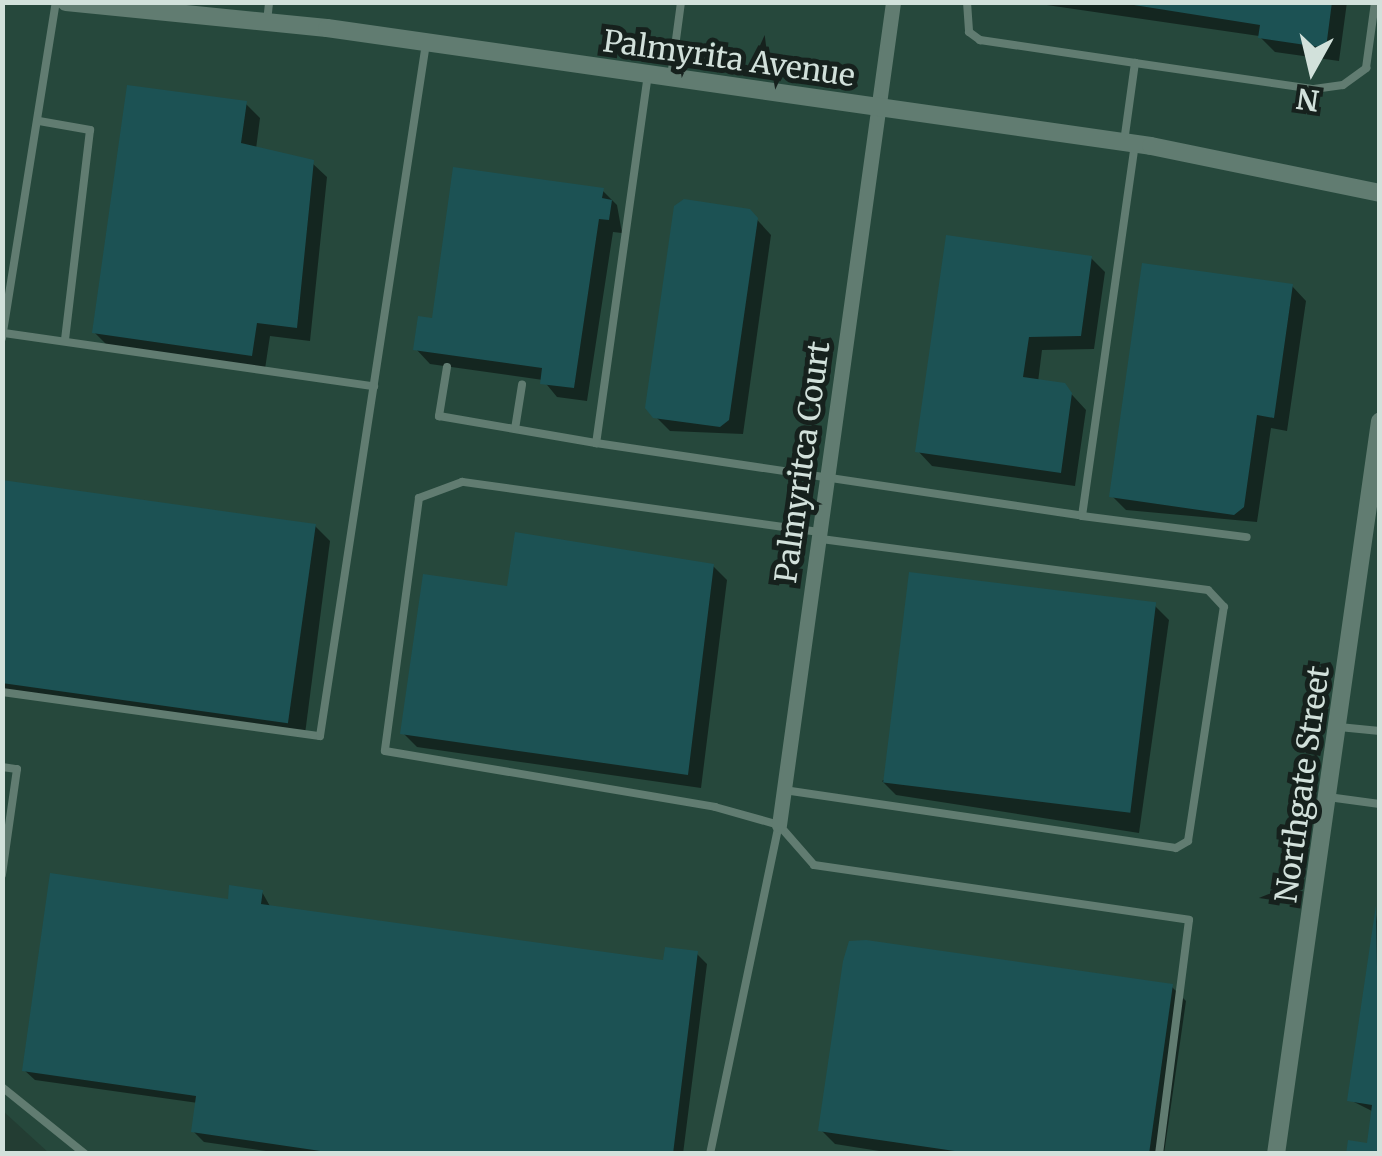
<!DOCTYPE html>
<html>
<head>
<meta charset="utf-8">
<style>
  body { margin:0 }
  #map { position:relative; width:1382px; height:1156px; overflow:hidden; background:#233d33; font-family:Merriweather,serif }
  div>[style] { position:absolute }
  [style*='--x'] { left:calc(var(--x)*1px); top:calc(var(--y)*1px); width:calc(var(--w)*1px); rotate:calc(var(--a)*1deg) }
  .built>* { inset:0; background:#26483c }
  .shadow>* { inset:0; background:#0007 }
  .building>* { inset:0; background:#1c5254; transform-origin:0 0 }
  .service>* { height:8px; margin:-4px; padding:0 4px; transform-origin:4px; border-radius:4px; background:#617c71 }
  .minor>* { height:15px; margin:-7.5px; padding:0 7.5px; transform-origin:7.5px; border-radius:7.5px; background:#617c71 }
  .tertiary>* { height:18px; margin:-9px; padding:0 9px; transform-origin:9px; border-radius:9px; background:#617c71 }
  span { translate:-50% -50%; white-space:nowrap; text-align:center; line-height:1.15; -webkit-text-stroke:10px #16211d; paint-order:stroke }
  .street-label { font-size:30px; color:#d2e1db }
  .frame { position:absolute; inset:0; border:5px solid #d2e1db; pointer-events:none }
  .north { position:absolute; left:1262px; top:20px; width:100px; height:100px; -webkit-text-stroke:8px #16211d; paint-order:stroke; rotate:188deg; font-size:28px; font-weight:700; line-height:40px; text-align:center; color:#d2e1db }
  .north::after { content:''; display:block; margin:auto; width:35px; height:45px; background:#d2e1db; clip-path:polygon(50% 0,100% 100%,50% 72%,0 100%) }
</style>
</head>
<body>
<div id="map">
  <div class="built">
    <div style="clip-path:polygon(3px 3px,1379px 3px,1379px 1153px,50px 1154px,3px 1111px)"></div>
  </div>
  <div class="shadow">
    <div style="clip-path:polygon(1347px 2px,1339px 61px,1275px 52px,1259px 36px,1026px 2px)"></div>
    <div style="clip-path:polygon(246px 104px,260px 118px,256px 149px,312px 163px,327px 177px,310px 341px,270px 336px,265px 369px,108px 346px,94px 332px)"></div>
    <div style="clip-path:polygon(602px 190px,617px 205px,622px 233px,613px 232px,587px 401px,557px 397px,543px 380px,430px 364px,416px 349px,434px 321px)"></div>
    <div style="clip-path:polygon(749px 211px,771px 235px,743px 434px,670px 431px,655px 416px)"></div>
    <div style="clip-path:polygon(1091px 258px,1105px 272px,1094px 349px,1042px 350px,1038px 382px,1063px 385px,1086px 410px,1075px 486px,932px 466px,918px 451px)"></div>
    <div style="clip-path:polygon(1292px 286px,1306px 301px,1287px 431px,1271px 428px,1257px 522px,1126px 510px,1112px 496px)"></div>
    <div style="clip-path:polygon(2px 493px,315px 526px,330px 541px,305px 734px,2px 692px)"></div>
    <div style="clip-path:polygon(713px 566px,727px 580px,701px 788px,417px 747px,403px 733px,509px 589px)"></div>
    <div style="clip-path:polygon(1155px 606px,1169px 620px,1139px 833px,896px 795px,882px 781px)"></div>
    <div style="clip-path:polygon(262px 892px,271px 908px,665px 963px,697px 954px,707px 964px,683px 1154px,286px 1154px,204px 1142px,194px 1132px,198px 1103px,35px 1080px,24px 1070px,230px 901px)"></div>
    <div style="clip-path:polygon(1378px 908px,1380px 908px,1380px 1154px,1369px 1146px,1374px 1112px,1350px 1100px)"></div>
    <div style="clip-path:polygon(1172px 987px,1186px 1001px,1164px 1154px,898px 1154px,835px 1144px,821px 1130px)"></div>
  </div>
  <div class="building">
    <div style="clip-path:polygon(1115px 2px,1332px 2px,1326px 48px,1258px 38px,1260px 25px)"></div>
    <div style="clip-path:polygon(127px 85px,247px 101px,241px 143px,314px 160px,297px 328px,257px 323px,252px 356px,92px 333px)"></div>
    <div style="clip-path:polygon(453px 167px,604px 188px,602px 198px,612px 200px,609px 220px,599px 219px,574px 388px,540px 384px,542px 368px,413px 350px,418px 316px,432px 318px)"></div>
    <div style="clip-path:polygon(684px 199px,750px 209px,758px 218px,729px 420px,720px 427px,653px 418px,645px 408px,674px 206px)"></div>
    <div style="clip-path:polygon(946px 235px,1092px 256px,1081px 336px,1029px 337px,1023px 377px,1065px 383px,1072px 393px,1061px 473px,915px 452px)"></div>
    <div style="clip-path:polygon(1142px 263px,1293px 284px,1274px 418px,1257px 415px,1244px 507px,1234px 515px,1109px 497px)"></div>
    <div style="left:2px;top:480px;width:317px;height:201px;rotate:8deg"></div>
    <div style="clip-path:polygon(515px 532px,714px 564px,688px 775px,400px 734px,423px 574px,507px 586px)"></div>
    <div style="left:909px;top:572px;width:249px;height:212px;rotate:7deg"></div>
    <div style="clip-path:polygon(50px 873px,228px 899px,229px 885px,263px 890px,261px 904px,663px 960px,665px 947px,698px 951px,673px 1154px,341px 1154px,191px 1132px,196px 1096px,22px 1071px)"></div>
    <div style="clip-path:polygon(1376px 905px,1380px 1154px,1346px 1154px,1348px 1140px,1367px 1143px,1372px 1105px,1347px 1101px)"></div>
    <div style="clip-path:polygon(866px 940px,1173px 984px,1149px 1154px,975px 1154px,818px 1131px,843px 961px,849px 941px)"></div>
  </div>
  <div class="service">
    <div style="--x:967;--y:2;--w:30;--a:86"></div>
    <div style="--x:969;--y:32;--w:14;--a:36"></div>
    <div style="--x:980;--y:40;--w:157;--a:8.4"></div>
    <div style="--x:267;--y:22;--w:20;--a:-84"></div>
    <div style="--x:648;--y:74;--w:373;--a:98"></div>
    <div style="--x:596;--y:443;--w:491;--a:8.5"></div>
    <div style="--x:1082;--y:516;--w:376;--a:-81.9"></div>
    <div style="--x:671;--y:77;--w:76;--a:-82.4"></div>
    <div style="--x:39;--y:121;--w:52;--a:10"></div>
    <div style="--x:90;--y:130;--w:212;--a:96.8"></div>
    <div style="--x:1124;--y:142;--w:80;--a:-82.1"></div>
    <div style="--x:1135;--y:63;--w:181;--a:8.3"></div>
    <div style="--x:1314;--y:89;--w:29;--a:-8"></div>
    <div style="--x:1343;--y:85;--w:29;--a:-36"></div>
    <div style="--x:1366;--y:68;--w:67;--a:-82.2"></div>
    <div style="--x:4;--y:333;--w:374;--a:8.2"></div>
    <div style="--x:2;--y:338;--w:340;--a:-80.9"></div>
    <div style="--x:447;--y:367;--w:50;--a:99.3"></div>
    <div style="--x:439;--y:416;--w:159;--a:9.8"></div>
    <div style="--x:515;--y:429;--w:45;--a:-81"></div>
    <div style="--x:1082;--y:516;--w:166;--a:7.3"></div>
    <div style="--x:819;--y:532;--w:360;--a:-172"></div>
    <div style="--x:462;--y:482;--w:46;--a:159.6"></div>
    <div style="--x:419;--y:498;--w:255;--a:97.7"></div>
    <div style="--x:385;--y:751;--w:335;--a:9.6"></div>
    <div style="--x:715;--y:807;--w:66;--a:15.7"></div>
    <div style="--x:779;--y:825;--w:53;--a:48.8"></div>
    <div style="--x:814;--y:865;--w:379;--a:8.3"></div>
    <div style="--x:1189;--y:920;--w:236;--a:97.3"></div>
    <div style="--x:2;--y:692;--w:321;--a:7.9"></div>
    <div style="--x:320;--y:736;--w:701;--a:-81.3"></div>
    <div style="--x:1339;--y:727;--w:41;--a:5.6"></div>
    <div style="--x:2;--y:767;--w:15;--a:8"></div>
    <div style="--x:17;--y:769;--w:107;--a:98.1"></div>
    <div style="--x:784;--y:790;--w:396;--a:8.4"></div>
    <div style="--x:1176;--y:848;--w:14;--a:-30"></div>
    <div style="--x:1188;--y:841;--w:237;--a:-81.3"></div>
    <div style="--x:1224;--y:607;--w:23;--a:-133"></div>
    <div style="--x:1208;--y:590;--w:392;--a:-172.5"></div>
    <div style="--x:1328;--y:797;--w:52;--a:7.7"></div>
    <div style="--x:2;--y:1087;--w:107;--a:38.9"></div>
    <div style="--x:710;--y:1154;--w:336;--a:-78.2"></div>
  </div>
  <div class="minor">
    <div style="--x:779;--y:825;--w:831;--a:-82.11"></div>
  </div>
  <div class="tertiary">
    <div style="--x:66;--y:2;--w:262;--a:5.7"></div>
    <div style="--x:327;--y:28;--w:832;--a:8.15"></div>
    <div style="--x:1151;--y:146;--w:234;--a:11.6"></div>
    <div style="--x:1276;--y:1154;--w:740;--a:-81.92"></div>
  </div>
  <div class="street-label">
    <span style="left:729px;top:58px;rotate:8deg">Palmyrita Avenue</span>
    <span style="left:802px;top:462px;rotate:-82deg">Palmyritca Court</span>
    <span style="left:1302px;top:784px;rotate:-82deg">Northgate Street</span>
  </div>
  <div class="frame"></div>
  <div class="north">N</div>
</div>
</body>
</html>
